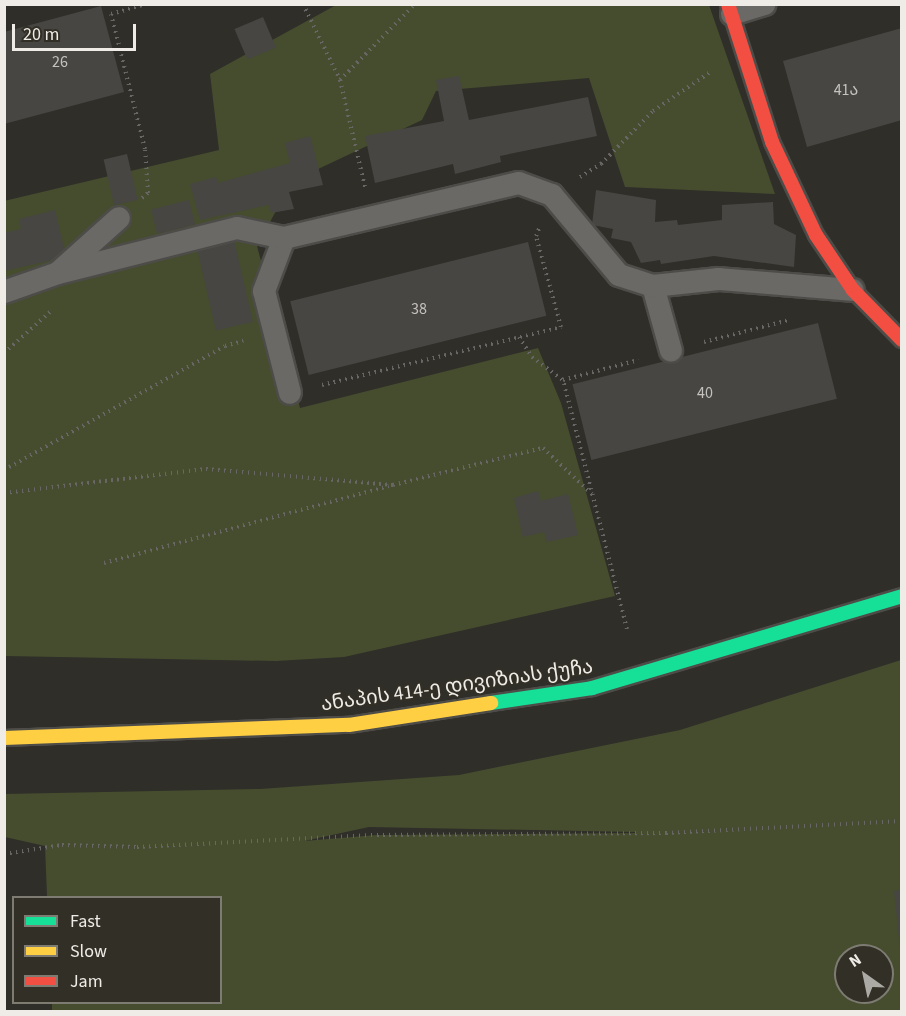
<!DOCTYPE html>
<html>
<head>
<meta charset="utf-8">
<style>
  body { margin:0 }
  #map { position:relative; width:906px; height:1016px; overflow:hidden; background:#2f2e29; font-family:"Source Sans 3","Noto Sans Georgian",sans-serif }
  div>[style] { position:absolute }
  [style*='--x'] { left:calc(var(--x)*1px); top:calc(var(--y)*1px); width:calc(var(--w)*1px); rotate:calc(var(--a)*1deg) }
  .green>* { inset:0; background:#454d2e }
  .building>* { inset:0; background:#474642; transform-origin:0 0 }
  .path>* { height:4px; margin-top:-2px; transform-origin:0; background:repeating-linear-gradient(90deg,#686765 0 1.5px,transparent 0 6px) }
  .roads { filter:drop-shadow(2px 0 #4d4c48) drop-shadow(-2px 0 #4d4c48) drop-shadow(0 2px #4d4c48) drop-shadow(0 -2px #4d4c48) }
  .lane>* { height:22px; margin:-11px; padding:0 11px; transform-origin:11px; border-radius:11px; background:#6a6966 }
  .fast>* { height:14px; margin:-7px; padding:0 7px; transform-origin:7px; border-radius:7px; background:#16e098 }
  .slow>* { height:14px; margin:-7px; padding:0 7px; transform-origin:7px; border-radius:7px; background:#ffcf43 }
  .jam>* { height:14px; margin:-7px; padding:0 7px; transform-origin:7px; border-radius:7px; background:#f24e42 }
  span { translate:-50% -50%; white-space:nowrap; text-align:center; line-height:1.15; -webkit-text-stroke:4.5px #322f26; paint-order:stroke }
  .number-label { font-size:16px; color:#c5c2be }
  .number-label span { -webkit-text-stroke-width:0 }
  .street-label { font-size:20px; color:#efece7 }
  .frame { position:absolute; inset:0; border:6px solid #efece7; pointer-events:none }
  .legend { position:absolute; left:12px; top:896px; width:210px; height:108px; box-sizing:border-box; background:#322f26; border:2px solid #7e7b73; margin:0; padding:8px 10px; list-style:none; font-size:18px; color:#efece7 }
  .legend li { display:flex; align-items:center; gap:12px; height:30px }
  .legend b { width:30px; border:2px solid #7e7b73 }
  .north { position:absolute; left:834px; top:944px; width:60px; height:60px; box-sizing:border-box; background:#322f26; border:2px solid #7e7b73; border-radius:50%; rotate:327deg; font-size:16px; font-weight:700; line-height:24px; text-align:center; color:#efece7 }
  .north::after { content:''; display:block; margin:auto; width:21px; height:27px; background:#acaaa4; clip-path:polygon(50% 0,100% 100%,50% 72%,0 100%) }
  .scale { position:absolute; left:12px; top:24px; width:124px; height:27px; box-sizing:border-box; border:3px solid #efece7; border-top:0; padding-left:8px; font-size:18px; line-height:21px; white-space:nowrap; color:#efece7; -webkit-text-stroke:4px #322f26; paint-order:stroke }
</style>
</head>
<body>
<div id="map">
  <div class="green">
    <div style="clip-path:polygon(338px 4px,709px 5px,775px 194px,625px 187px,589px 78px,436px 91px,422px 120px,280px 187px,283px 198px,257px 246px,300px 408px,538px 348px,561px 403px,615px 596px,344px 657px,276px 661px,5px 656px,4px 201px,219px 150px,210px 74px)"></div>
    <div style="clip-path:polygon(evenodd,901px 660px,901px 1011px,52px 1011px,52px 1003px,220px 1002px,220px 898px,47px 897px,45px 846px,5px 837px,4px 794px,260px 789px,459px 775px,680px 730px,901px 660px,369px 827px,636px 832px,636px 833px,377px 835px,304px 841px,369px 827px,901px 660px,846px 956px,882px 956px,882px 992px,846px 992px,846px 956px)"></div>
  </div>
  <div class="building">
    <div style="clip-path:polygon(101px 6px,124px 92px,4px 124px,4px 32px)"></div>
    <div style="left:263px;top:17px;width:33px;height:31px;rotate:67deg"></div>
    <div style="clip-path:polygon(902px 28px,902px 120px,807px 147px,783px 61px)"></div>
    <div style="clip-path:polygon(459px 76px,469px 120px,588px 97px,597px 136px,500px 156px,501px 162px,455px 174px,453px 164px,375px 183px,365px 136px,444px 121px,436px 80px)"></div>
    <div style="clip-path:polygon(310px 136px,323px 185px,289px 192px,294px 209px,271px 213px,269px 205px,200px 220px,190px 184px,216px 177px,218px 183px,290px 163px,285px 143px)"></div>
    <div style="left:127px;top:154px;width:47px;height:24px;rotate:77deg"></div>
    <div style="clip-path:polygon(596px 190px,656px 200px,655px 222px,677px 220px,678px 225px,722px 220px,722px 205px,773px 202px,774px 224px,796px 235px,794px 267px,714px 256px,661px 264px,660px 260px,641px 263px,631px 242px,611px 238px,613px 229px,592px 225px)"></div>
    <div style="left:189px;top:200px;width:25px;height:39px;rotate:76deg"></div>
    <div style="clip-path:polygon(55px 210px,66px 257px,4px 271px,4px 233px,21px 229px,19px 219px)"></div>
    <div style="left:234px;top:240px;width:84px;height:38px;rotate:77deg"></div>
    <div style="left:528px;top:242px;width:76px;height:245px;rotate:76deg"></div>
    <div style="left:818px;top:323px;width:78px;height:253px;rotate:76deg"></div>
    <div style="clip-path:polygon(538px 491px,541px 501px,568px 494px,578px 535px,547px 542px,544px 532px,523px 537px,514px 498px)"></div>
    <div style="clip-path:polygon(902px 890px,902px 948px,900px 948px,894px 891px)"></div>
  </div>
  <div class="path">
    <div style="--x:303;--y:4;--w:85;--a:64"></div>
    <div style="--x:340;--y:80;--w:110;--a:76.8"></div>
    <div style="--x:340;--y:80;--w:107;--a:-45.4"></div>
    <div style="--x:580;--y:177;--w:25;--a:-32"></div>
    <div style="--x:601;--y:164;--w:74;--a:-45.5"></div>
    <div style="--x:653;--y:111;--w:68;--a:-34.2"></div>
    <div style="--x:142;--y:198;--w:8;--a:-40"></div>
    <div style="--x:148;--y:193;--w:44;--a:-93.9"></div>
    <div style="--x:145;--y:149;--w:139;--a:-104.1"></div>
    <div style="--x:111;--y:14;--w:36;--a:-16"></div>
    <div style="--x:519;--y:337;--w:24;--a:57"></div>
    <div style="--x:532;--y:357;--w:39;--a:37"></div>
    <div style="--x:704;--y:342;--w:88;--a:-14.5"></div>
    <div style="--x:4;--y:353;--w:62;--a:-41.7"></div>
    <div style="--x:322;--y:385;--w:246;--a:-13.6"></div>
    <div style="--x:561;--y:327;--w:94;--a:-105.4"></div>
    <div style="--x:536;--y:236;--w:8;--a:-67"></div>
    <div style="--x:4;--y:470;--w:253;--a:-29.3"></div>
    <div style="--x:225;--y:346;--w:19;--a:-16"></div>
    <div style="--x:4;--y:493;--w:203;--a:-6.8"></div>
    <div style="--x:206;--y:469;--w:188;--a:4.9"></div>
    <div style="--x:393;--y:485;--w:154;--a:-13.9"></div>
    <div style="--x:543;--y:448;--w:67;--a:43.2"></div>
    <div style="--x:104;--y:563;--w:295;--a:-15.1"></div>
    <div style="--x:627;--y:629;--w:257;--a:-104.4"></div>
    <div style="--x:563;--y:380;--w:78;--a:-14.9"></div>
    <div style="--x:4;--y:854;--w:59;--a:-8.8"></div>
    <div style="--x:62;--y:845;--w:75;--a:1.5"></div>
    <div style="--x:137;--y:847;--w:240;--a:-2.9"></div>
    <div style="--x:377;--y:835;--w:289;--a:-0.4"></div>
    <div style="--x:666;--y:833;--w:236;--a:-2.9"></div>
  </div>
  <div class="roads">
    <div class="lane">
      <div style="--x:732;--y:14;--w:34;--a:-17"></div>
      <div style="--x:284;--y:238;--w:57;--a:110.7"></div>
      <div style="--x:264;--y:291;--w:105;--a:75.7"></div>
      <div style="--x:60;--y:271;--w:79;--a:-41.9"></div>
      <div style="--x:653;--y:286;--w:67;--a:74.5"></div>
      <div style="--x:4;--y:292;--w:57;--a:-19.4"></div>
      <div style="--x:58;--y:273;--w:185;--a:-14.1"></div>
      <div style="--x:237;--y:228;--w:48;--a:12"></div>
      <div style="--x:284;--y:238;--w:241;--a:-13.2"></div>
      <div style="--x:519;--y:183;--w:35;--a:20"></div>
      <div style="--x:552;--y:195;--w:104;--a:50.1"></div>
      <div style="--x:619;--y:275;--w:36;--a:18"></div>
      <div style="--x:653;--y:286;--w:66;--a:-6.1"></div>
      <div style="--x:719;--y:279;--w:134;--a:4.7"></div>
    </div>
    <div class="fast">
      <div style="--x:491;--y:703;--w:102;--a:-8.4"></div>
      <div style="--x:592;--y:688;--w:323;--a:-16.5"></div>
    </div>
    <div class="slow">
      <div style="--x:4;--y:738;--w:345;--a:-2.2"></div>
      <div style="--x:349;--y:725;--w:144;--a:-8.8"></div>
    </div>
    <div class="jam">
      <div style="--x:728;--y:4;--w:145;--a:72.3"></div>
      <div style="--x:772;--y:142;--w:103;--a:64.7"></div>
      <div style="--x:816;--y:235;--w:66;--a:56.1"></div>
      <div style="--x:853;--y:290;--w:70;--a:45.6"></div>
    </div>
  </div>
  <div class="number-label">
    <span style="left:60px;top:62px">26</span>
    <span style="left:846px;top:90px">41ა</span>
    <span style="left:419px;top:309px">38</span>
    <span style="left:705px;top:393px">40</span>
  </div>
  <div class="street-label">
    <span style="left:457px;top:686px;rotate:-8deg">ანაპის 414-ე დივიზიას ქუჩა</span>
  </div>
  <div class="frame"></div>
  <ul class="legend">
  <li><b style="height:8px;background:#16e098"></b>Fast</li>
  <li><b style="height:8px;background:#ffcf43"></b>Slow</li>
  <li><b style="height:8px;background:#f24e42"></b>Jam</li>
  </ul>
  <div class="north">N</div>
  <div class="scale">20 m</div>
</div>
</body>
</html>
